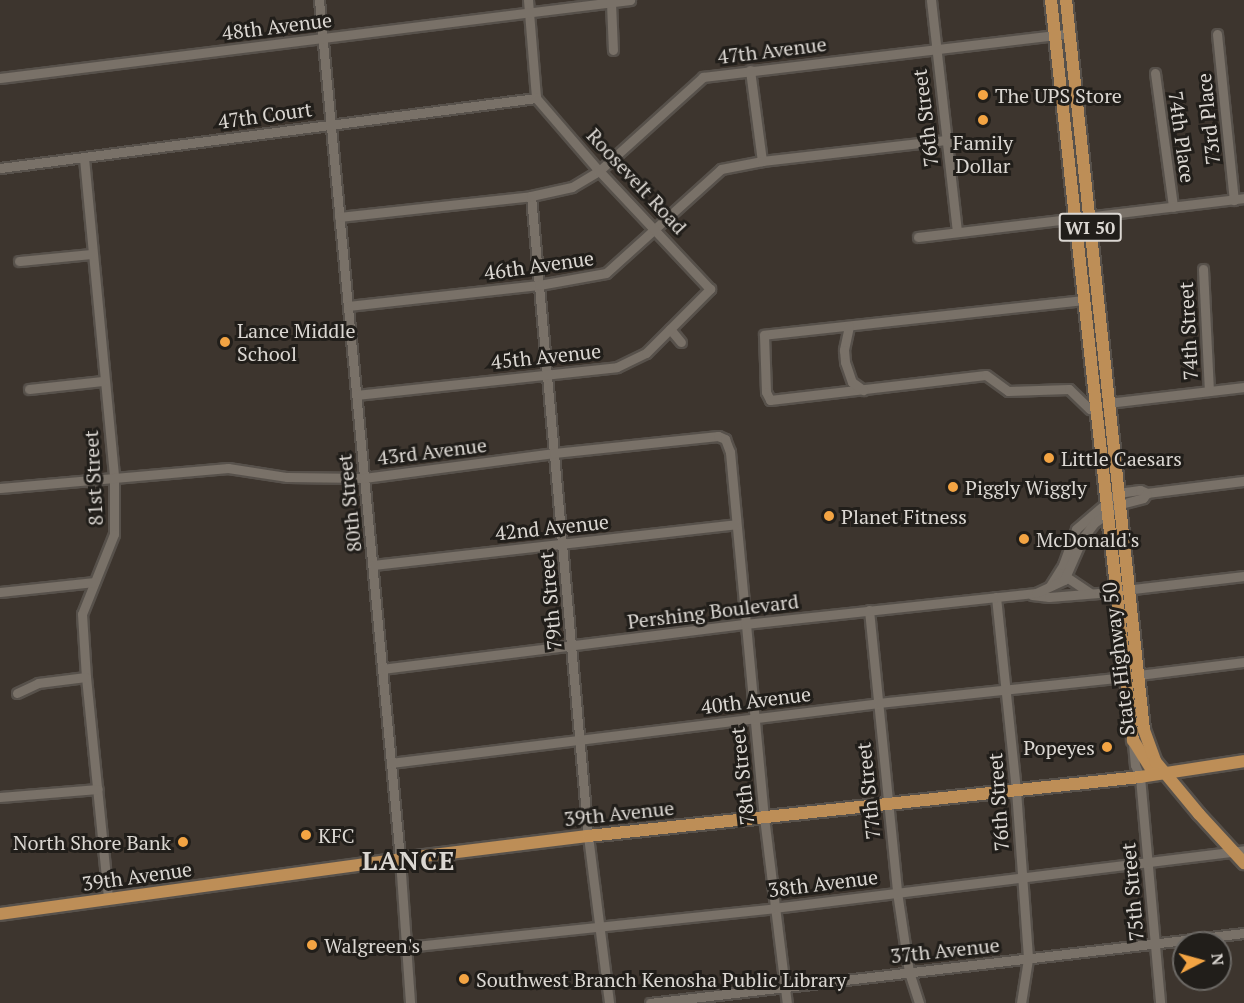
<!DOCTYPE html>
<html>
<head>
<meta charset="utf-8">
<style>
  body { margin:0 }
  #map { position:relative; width:1244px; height:1003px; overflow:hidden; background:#3d352e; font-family:"PT Serif",serif }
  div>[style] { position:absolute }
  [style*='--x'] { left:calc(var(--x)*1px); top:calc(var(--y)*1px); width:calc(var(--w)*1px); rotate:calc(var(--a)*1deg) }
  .roads { filter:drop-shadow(2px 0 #57514b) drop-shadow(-2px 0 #57514b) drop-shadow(0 2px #57514b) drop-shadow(0 -2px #57514b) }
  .minor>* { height:9px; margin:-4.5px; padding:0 4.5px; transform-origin:4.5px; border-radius:4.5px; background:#797168 }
  .major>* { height:12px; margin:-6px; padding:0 6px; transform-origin:6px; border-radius:6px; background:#bd8e57 }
  .dots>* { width:16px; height:16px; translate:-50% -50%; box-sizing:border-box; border:3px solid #211e1a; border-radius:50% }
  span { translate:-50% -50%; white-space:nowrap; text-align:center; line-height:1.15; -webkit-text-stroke:6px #211e1a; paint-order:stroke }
  .shield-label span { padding:2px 4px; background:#211e1a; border:2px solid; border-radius:4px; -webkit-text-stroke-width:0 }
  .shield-label { font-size:18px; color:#dbd7d2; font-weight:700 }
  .street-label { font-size:20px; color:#dbd7d2 }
  .poi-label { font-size:20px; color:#dbd7d2 }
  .left { translate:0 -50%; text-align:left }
  .right { translate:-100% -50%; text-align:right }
  .district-label { font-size:26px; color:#dbd7d2; font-weight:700; letter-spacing:1.5px }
  .north { position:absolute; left:1172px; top:931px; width:60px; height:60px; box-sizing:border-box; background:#211e1a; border:2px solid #6b6864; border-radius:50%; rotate:84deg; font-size:16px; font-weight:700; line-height:24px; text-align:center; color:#dbd7d2 }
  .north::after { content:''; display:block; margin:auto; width:21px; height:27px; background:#f3a443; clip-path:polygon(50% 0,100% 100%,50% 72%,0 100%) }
</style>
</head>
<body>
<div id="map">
  <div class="roads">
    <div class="minor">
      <div style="--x:319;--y:0;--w:863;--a:84.61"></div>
      <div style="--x:400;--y:859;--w:144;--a:86"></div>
      <div style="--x:528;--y:0;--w:98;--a:85.3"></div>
      <div style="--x:931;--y:0;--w:233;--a:83.6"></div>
      <div style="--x:611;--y:3;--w:47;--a:87.6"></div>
      <div style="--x:1217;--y:34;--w:167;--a:84.2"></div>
      <div style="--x:750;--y:70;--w:92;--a:82.5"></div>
      <div style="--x:1155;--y:73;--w:135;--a:82.3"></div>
      <div style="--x:0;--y:78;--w:635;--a:-7.06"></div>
      <div style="--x:84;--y:158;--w:320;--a:84.6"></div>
      <div style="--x:114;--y:477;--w:57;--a:90"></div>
      <div style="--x:114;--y:534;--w:86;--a:111.8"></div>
      <div style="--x:82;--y:614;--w:63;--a:86.4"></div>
      <div style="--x:86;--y:677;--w:223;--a:84.3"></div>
      <div style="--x:0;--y:168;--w:541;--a:-7.44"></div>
      <div style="--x:531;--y:196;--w:643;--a:84.91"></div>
      <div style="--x:588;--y:836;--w:168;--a:82.8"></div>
      <div style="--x:339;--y:217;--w:193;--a:-6.2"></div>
      <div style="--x:531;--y:196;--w:42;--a:-12.4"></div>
      <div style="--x:572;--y:187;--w:31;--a:-31"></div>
      <div style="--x:599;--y:171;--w:140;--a:-42.1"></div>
      <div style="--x:703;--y:77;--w:370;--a:-6.8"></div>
      <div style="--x:918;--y:237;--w:328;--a:-6.8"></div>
      <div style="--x:19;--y:261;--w:73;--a:-5.5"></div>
      <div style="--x:1203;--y:269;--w:122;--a:87.2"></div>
      <div style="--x:1084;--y:300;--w:322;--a:173.8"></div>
      <div style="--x:764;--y:335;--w:57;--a:88"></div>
      <div style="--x:766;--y:392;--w:9;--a:63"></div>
      <div style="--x:770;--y:400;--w:217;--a:-6.6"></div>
      <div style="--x:986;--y:375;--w:27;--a:36"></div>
      <div style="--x:1008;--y:391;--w:61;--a:-1.9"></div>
      <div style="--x:1069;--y:389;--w:29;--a:44"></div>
      <div style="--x:348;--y:306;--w:192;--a:-6.3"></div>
      <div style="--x:539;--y:285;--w:68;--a:-10.2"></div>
      <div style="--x:606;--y:273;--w:155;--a:-42.1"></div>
      <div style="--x:721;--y:169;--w:42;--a:-11"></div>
      <div style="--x:762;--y:161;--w:185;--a:-6.5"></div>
      <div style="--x:849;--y:326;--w:25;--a:102"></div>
      <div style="--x:844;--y:350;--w:12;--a:85"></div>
      <div style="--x:845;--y:362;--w:21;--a:71"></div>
      <div style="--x:852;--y:382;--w:14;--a:36"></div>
      <div style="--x:670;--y:329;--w:17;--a:50"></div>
      <div style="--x:29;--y:389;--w:74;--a:-6.2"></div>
      <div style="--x:356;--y:395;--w:262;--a:-6.1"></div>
      <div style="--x:617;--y:367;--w:32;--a:-26"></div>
      <div style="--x:646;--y:353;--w:91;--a:-45"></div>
      <div style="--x:710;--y:289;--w:162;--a:-133.2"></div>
      <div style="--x:599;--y:171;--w:96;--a:-130.8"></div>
      <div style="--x:1108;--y:403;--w:137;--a:-6.7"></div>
      <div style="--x:0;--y:488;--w:229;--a:-5"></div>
      <div style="--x:228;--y:468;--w:60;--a:8.7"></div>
      <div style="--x:287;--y:477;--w:77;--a:0.7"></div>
      <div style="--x:364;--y:478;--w:192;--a:-7.5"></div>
      <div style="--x:554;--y:453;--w:165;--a:-5.9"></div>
      <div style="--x:718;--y:436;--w:8;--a:23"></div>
      <div style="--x:725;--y:439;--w:14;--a:69"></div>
      <div style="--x:730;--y:452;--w:367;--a:84.7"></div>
      <div style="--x:764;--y:817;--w:187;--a:83"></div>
      <div style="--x:373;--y:565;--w:365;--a:-6.4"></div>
      <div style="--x:1062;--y:574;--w:34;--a:34"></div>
      <div style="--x:1050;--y:586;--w:25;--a:-58"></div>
      <div style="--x:1063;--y:565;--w:38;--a:-70"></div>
      <div style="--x:1076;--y:529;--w:55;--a:-40.6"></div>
      <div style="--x:1118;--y:493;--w:22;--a:-8"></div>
      <div style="--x:1140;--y:490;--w:8;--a:23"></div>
      <div style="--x:1147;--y:493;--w:98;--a:-7.1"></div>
      <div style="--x:0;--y:592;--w:95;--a:-6.1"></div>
      <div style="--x:1032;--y:595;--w:17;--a:7"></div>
      <div style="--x:1049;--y:597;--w:50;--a:-4.6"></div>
      <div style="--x:1099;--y:593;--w:146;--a:-6.7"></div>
      <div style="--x:996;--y:597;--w:194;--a:84.1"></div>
      <div style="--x:1016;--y:790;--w:169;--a:85.9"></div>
      <div style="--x:1028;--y:959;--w:45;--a:99"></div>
      <div style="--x:869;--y:610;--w:283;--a:84.3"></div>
      <div style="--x:897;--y:892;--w:81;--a:81.5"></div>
      <div style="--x:909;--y:972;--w:33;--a:72"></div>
      <div style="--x:382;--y:669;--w:366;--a:-7.1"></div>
      <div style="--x:745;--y:624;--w:293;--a:-6.1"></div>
      <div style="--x:1036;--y:593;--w:31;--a:-25"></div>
      <div style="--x:1064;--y:580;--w:45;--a:-66.3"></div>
      <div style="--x:1082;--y:539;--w:20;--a:-53"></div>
      <div style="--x:1094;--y:523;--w:33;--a:-35"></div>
      <div style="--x:1121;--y:504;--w:23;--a:-15"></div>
      <div style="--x:1143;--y:498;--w:6;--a:-51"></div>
      <div style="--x:1139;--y:675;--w:106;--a:-7.1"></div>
      <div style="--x:17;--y:693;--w:23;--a:-25"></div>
      <div style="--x:38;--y:683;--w:48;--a:-7.1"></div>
      <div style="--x:1133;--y:743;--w:22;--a:85"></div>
      <div style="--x:1135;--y:765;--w:13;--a:67"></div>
      <div style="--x:1140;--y:777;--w:227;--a:84.9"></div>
      <div style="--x:391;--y:763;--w:491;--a:-7"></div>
      <div style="--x:878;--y:703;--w:249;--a:-6"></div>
      <div style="--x:0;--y:797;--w:98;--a:-4.7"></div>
      <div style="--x:406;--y:947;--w:370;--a:-6"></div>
      <div style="--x:774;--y:908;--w:474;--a:-7"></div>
      <div style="--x:650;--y:1003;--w:598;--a:-6.72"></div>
    </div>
    <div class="major">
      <div style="--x:1051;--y:0;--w:745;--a:83.68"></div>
      <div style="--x:1133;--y:740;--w:39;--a:58"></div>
      <div style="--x:1066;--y:0;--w:734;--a:83.9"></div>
      <div style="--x:1144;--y:730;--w:33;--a:70"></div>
      <div style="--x:1155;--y:761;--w:69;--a:50.3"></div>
      <div style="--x:1199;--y:814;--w:67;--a:47.4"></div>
      <div style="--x:0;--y:914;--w:404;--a:-7.8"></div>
      <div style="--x:400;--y:859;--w:189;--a:-7"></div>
      <div style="--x:588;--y:836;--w:555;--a:-6.1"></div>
      <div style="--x:1140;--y:777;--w:105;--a:-8.7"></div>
    </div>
  </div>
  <div class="dots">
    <div style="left:983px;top:95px;background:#f3a443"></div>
    <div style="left:983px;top:120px;background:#f3a443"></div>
    <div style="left:225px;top:342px;background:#f3a443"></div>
    <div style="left:1049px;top:458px;background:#f3a443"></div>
    <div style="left:953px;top:487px;background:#f3a443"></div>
    <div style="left:829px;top:516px;background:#f3a443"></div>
    <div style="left:1024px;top:539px;background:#f3a443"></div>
    <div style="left:1107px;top:747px;background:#f3a443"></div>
    <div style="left:306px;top:835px;background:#f3a443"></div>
    <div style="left:183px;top:842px;background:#f3a443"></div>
    <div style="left:312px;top:945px;background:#f3a443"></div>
    <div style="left:464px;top:979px;background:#f3a443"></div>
  </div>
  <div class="shield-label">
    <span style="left:1090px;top:227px">WI 50</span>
  </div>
  <div class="street-label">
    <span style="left:277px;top:26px;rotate:-7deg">48th Avenue</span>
    <span style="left:772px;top:50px;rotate:-7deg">47th Avenue</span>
    <span style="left:265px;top:115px;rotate:-8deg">47th Court</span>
    <span style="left:925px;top:118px;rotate:-97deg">76th Street</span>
    <span style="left:1208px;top:119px;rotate:-96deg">73rd Place</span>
    <span style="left:1182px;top:137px;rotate:82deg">74th Place</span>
    <span style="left:637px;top:181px;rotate:47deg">Roosevelt Road</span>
    <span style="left:539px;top:265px;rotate:-8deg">46th Avenue</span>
    <span style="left:1188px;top:331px;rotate:-93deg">74th Street</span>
    <span style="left:546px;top:356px;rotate:-6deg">45th Avenue</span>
    <span style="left:432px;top:451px;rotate:-7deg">43rd Avenue</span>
    <span style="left:93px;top:478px;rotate:-93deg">81st Street</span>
    <span style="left:349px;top:503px;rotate:-96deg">80th Street</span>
    <span style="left:552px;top:527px;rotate:-6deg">42nd Avenue</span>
    <span style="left:550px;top:601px;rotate:-95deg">79th Street</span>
    <span style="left:713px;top:611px;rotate:-7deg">Pershing Boulevard</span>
    <span style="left:1118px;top:659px;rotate:-97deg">State Highway 50</span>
    <span style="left:756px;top:700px;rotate:-7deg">40th Avenue</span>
    <span style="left:742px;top:776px;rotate:-96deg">78th Street</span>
    <span style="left:868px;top:791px;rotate:-96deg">77th Street</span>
    <span style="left:998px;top:802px;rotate:-94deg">76th Street</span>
    <span style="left:619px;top:813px;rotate:-6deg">39th Avenue</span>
    <span style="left:137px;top:876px;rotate:-8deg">39th Avenue</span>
    <span style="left:823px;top:883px;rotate:-7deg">38th Avenue</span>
    <span style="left:1132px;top:892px;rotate:-95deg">75th Street</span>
    <span style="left:945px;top:950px;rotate:-6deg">37th Avenue</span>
  </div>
  <div class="poi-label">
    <span class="left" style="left:995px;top:95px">The UPS Store</span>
    <span style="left:983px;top:154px">Family<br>Dollar</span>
    <span class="left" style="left:237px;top:342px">Lance Middle<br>School</span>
    <span class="left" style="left:1061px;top:458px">Little Caesars</span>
    <span class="left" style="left:965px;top:487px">Piggly Wiggly</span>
    <span class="left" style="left:841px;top:516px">Planet Fitness</span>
    <span class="left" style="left:1036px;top:539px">McDonald's</span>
    <span class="right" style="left:1095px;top:747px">Popeyes</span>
    <span class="left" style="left:318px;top:835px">KFC</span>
    <span class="right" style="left:171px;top:842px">North Shore Bank</span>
    <span class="left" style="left:324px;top:945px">Walgreen's</span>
    <span class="left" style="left:476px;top:979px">Southwest Branch Kenosha Public Library</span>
  </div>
  <div class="district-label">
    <span style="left:409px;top:861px">LANCE</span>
  </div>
  <div class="north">N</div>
</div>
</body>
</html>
